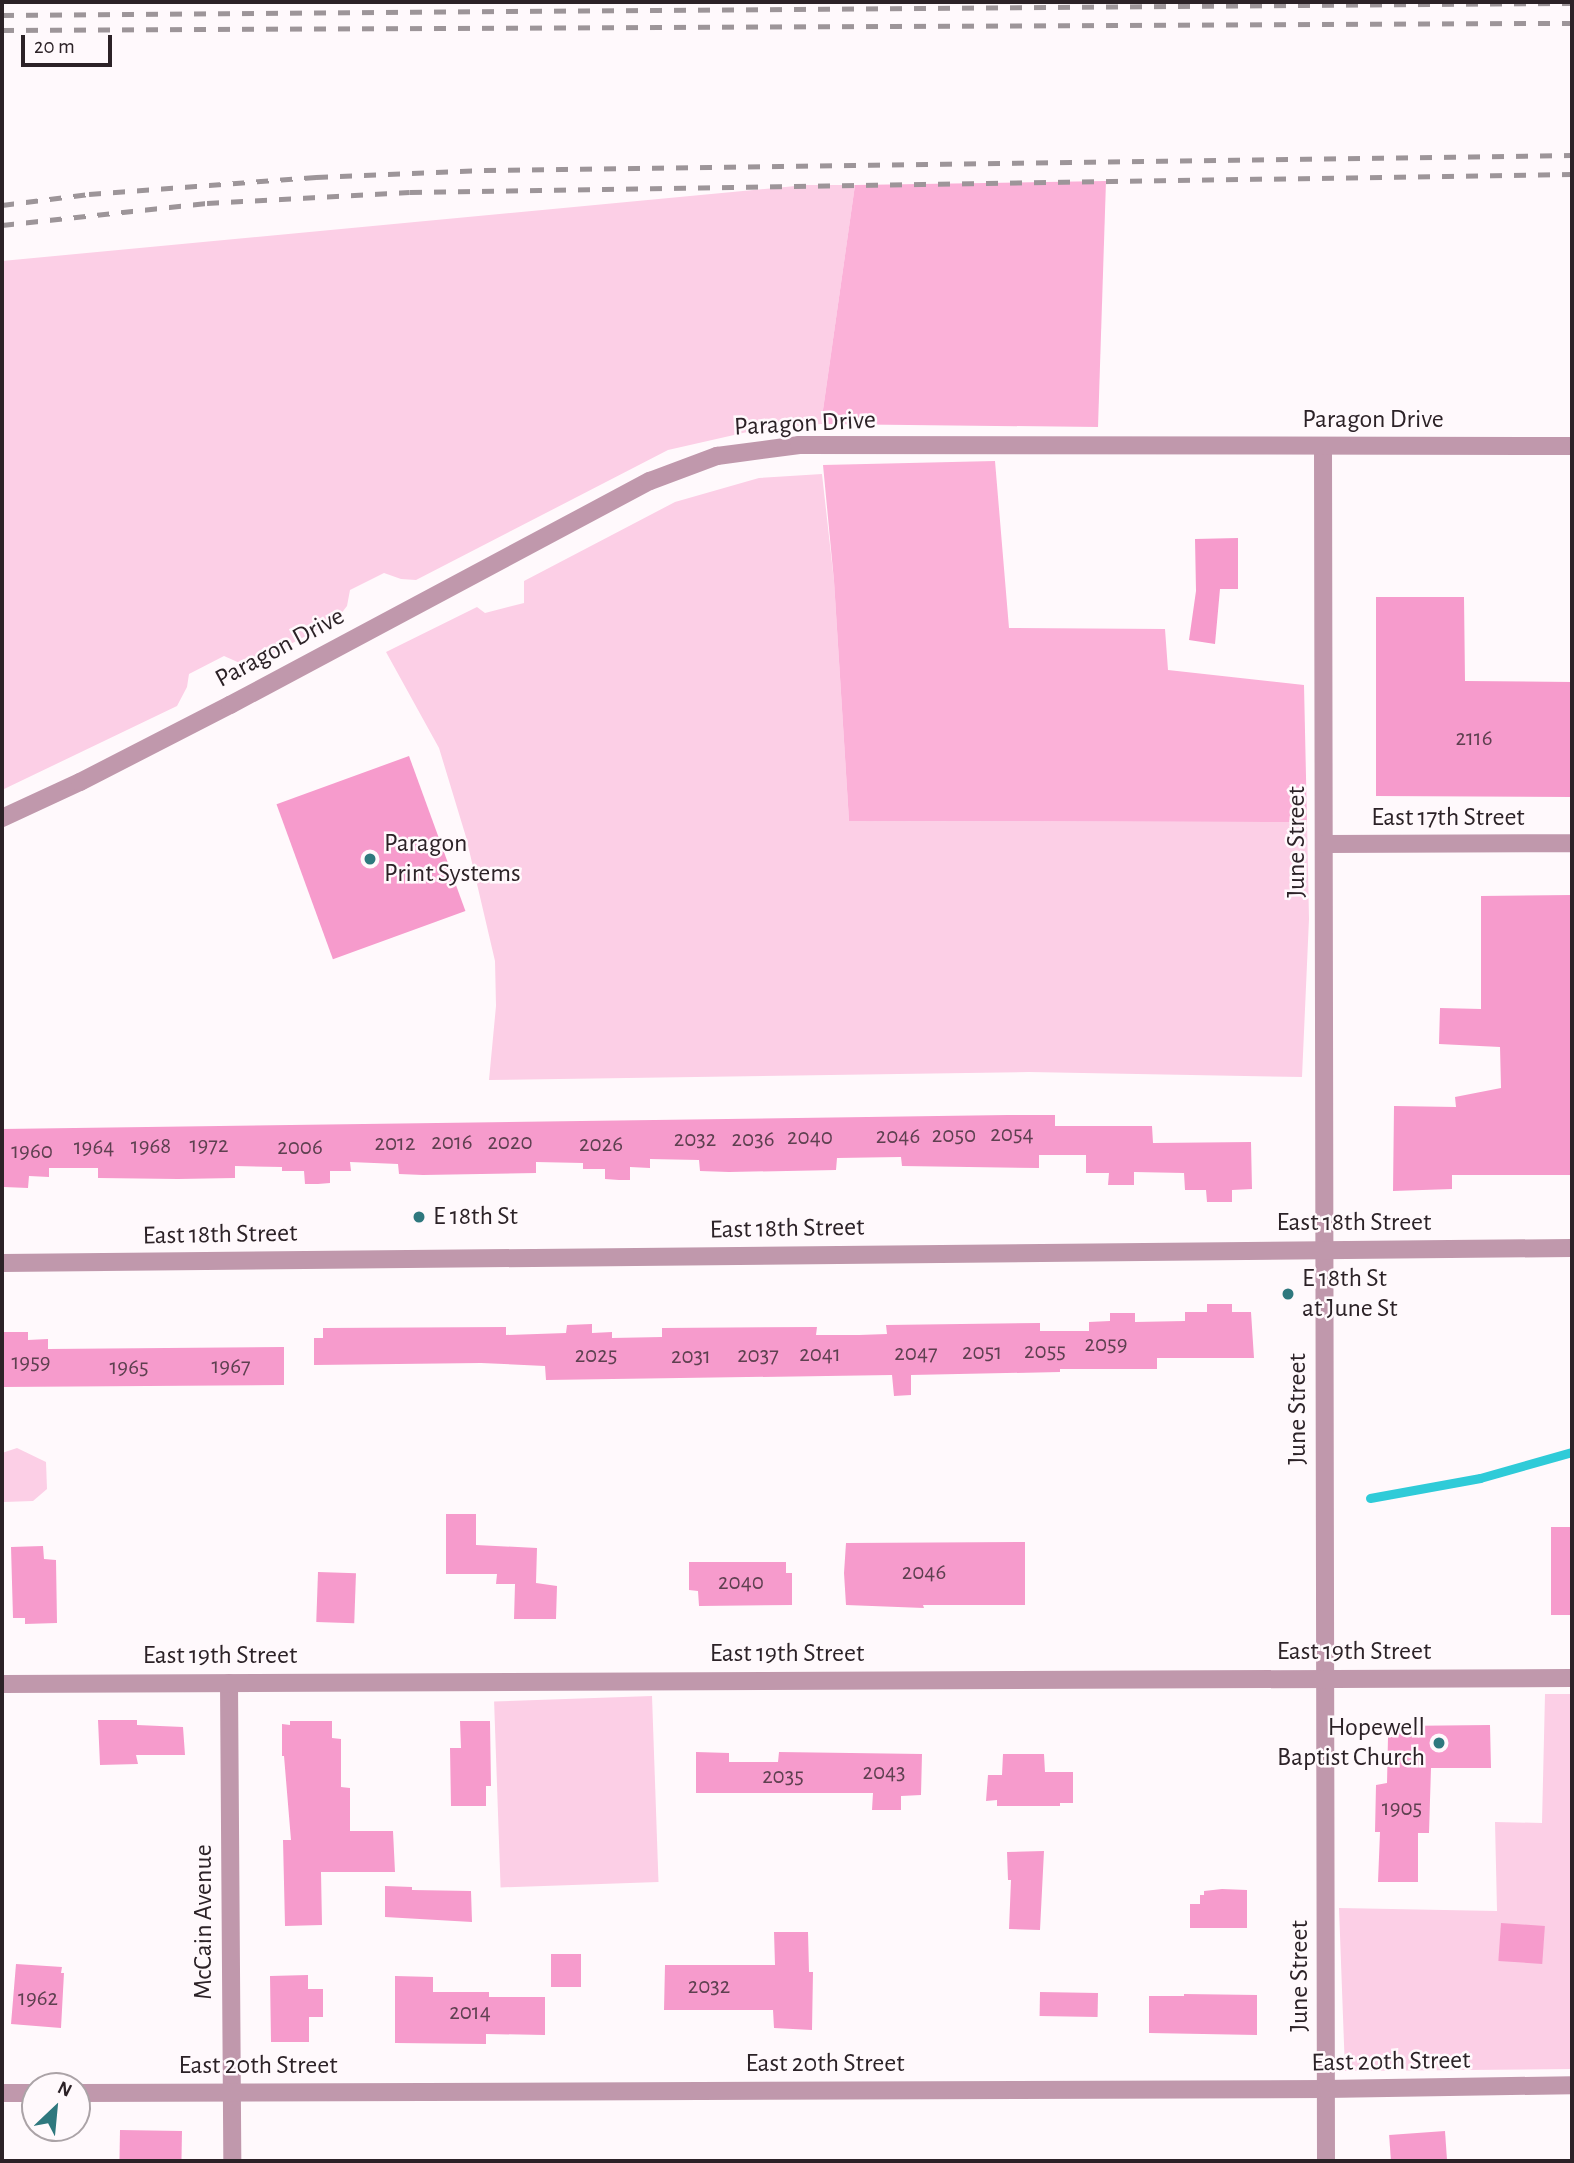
<!DOCTYPE html>
<html>
<head>
<meta charset="utf-8">
<style>
  body { margin:0 }
  #map { position:relative; width:1574px; height:2163px; overflow:hidden; background:#fff9fc; font-family:"Alegreya Sans",sans-serif }
  div>[style] { position:absolute }
  [style*='--x'] { left:calc(var(--x)*1px); top:calc(var(--y)*1px); width:calc(var(--w)*1px); rotate:calc(var(--a)*1deg) }
  .green>* { inset:0; background:#fccfe6; transform-origin:0 0 }
  .forest>* { inset:0; background:#fbb1d8 }
  .stream>* { height:9px; margin:-4.5px; padding:0 4.5px; transform-origin:4.5px; border-radius:4.5px; background:#2fcbd8 }
  .building>* { inset:0; background:#f69bcc; transform-origin:0 0 }
  .minor>* { height:18px; margin:-9px; padding:0 9px; transform-origin:9px; border-radius:9px; background:#c098ac }
  .rail>* { height:5px; margin-top:-2.5px; transform-origin:0; background:repeating-linear-gradient(90deg,#9d9599 0 12px,transparent 0 24px) }
  .dots>* { width:19px; height:19px; translate:-50% -50%; box-sizing:border-box; border:4px solid #fff9fc; border-radius:50% }
  span { translate:-50% -50%; white-space:nowrap; text-align:center; line-height:1.15; -webkit-text-stroke:5px #fff9fc; paint-order:stroke }
  .number-label { font-size:23px; color:#5e4050 }
  .number-label span { -webkit-text-stroke-width:0 }
  .street-label { font-size:26px; color:#2c2227 }
  .poi-label { font-size:26px; color:#2c2227 }
  .left { translate:0 -50%; text-align:left }
  .right { translate:-100% -50%; text-align:right }
  .frame { position:absolute; inset:0; border:4px solid #2c2227; pointer-events:none }
  .north { position:absolute; left:21px; top:2072px; width:70px; height:70px; box-sizing:border-box; background:#fff9fc; border:2px solid #aba3a7; border-radius:50%; rotate:26deg; font-size:19px; font-weight:700; line-height:28px; text-align:center; color:#2c2227 }
  .north::after { content:''; display:block; margin:auto; width:24px; height:32px; background:#2f787e; clip-path:polygon(50% 0,100% 100%,50% 72%,0 100%) }
  .scale { position:absolute; left:21px; top:35px; width:91px; height:32px; box-sizing:border-box; border:4px solid #2c2227; border-top:0; padding-left:9px; font-size:21px; line-height:24px; white-space:nowrap; color:#2c2227; -webkit-text-stroke:5px #fff9fc; paint-order:stroke }
</style>
</head>
<body>
<div id="map">
  <div class="green">
    <div style="clip-path:polygon(806px 185px,855px 185px,821px 424px,756px 430px,668px 450px,416px 580px,401px 579px,384px 573px,350px 590px,347px 606px,336px 620px,270px 655px,242px 664px,224px 656px,189px 674px,187px 687px,177px 706px,2px 790px,2px 261px)"></div>
    <div style="clip-path:polygon(822px 474px,834px 581px,849px 821px,1307px 822px,1309px 919px,1302px 1077px,1029px 1072px,489px 1080px,496px 1006px,495px 961px,466px 837px,439px 748px,386px 652px,477px 607px,485px 613px,524px 603px,524px 581px,675px 502px,759px 478px)"></div>
    <div style="clip-path:polygon(17px 1448px,46px 1462px,47px 1489px,33px 1501px,4px 1502px,2px 1453px)"></div>
    <div style="clip-path:polygon(1545px 1694px,1572px 1694px,1572px 2069px,1345px 2071px,1339px 1908px,1497px 1911px,1495px 1822px,1542px 1823px)"></div>
    <div style="left:652px;top:1696px;width:186px;height:158px;rotate:88deg"></div>
  </div>
  <div class="forest">
    <div style="clip-path:polygon(1106px 181px,1098px 427px,821px 424px,855px 185px)"></div>
    <div style="clip-path:polygon(995px 461px,1009px 628px,1165px 629px,1168px 670px,1304px 685px,1307px 822px,849px 821px,834px 581px,823px 465px)"></div>
  </div>
  <div class="stream">
    <div style="--x:1370;--y:1498;--w:112;--a:-10.3"></div>
    <div style="--x:1480;--y:1478;--w:96;--a:-15.8"></div>
  </div>
  <div class="building">
    <div style="clip-path:polygon(1238px 538px,1238px 589px,1220px 589px,1215px 644px,1189px 640px,1196px 591px,1195px 539px)"></div>
    <div style="clip-path:polygon(1376px 597px,1464px 597px,1465px 681px,1572px 682px,1572px 797px,1376px 796px)"></div>
    <div style="left:409px;top:756px;width:165px;height:141px;rotate:70deg"></div>
    <div style="clip-path:polygon(1572px 895px,1572px 1175px,1452px 1175px,1452px 1189px,1393px 1191px,1394px 1106px,1456px 1107px,1455px 1097px,1501px 1088px,1500px 1047px,1439px 1044px,1440px 1008px,1481px 1009px,1481px 896px)"></div>
    <div style="clip-path:polygon(1008px 1115px,1055px 1115px,1055px 1126px,1152px 1126px,1153px 1143px,1251px 1142px,1252px 1189px,1232px 1190px,1232px 1202px,1207px 1202px,1206px 1190px,1185px 1190px,1184px 1173px,1134px 1172px,1134px 1185px,1108px 1185px,1109px 1173px,1086px 1173px,1086px 1155px,1039px 1155px,1039px 1168px,902px 1166px,901px 1157px,837px 1158px,836px 1170px,729px 1172px,700px 1171px,699px 1160px,650px 1159px,650px 1168px,630px 1167px,630px 1180px,619px 1180px,605px 1179px,605px 1169px,583px 1169px,583px 1163px,536px 1162px,536px 1173px,423px 1175px,399px 1174px,398px 1164px,350px 1162px,351px 1171px,330px 1171px,330px 1183px,318px 1184px,305px 1184px,304px 1171px,282px 1171px,282px 1167px,235px 1166px,235px 1178px,178px 1179px,98px 1178px,98px 1168px,49px 1168px,49px 1177px,29px 1176px,28px 1188px,4px 1187px,2px 1176px,2px 1129px)"></div>
    <div style="clip-path:polygon(1207px 1304px,1232px 1304px,1232px 1312px,1251px 1312px,1254px 1358px,1157px 1358px,1157px 1369px,1060px 1369px,1060px 1372px,911px 1375px,911px 1395px,894px 1396px,892px 1375px,546px 1380px,545px 1366px,481px 1363px,314px 1365px,314px 1338px,323px 1338px,323px 1328px,506px 1327px,506px 1335px,566px 1333px,567px 1325px,592px 1324px,592px 1333px,612px 1332px,612px 1338px,662px 1337px,662px 1328px,817px 1327px,816px 1335px,859px 1335px,887px 1334px,886px 1325px,1040px 1323px,1040px 1331px,1089px 1331px,1089px 1322px,1110px 1321px,1110px 1313px,1135px 1313px,1135px 1322px,1185px 1321px,1185px 1312px,1207px 1312px)"></div>
    <div style="clip-path:polygon(3px 1332px,28px 1332px,28px 1340px,48px 1339px,48px 1349px,284px 1347px,284px 1385px,2px 1387px)"></div>
    <div style="clip-path:polygon(446px 1514px,476px 1514px,476px 1545px,537px 1548px,536px 1583px,557px 1586px,556px 1619px,514px 1619px,515px 1584px,496px 1584px,497px 1574px,446px 1574px)"></div>
    <div style="left:1551px;top:1527px;width:21px;height:88px"></div>
    <div style="clip-path:polygon(1025px 1542px,1025px 1605px,923px 1605px,924px 1608px,846px 1605px,844px 1573px,846px 1543px)"></div>
    <div style="clip-path:polygon(43px 1546px,44px 1559px,56px 1560px,57px 1623px,25px 1624px,25px 1618px,13px 1618px,11px 1547px)"></div>
    <div style="clip-path:polygon(689px 1562px,786px 1562px,786px 1573px,792px 1573px,792px 1605px,699px 1606px,698px 1591px,689px 1590px)"></div>
    <div style="left:318px;top:1572px;width:38px;height:50px;rotate:2deg"></div>
    <div style="clip-path:polygon(98px 1720px,137px 1720px,137px 1725px,183px 1727px,185px 1755px,136px 1755px,138px 1764px,100px 1765px)"></div>
    <div style="clip-path:polygon(290px 1721px,332px 1721px,332px 1738px,341px 1739px,341px 1787px,350px 1788px,350px 1831px,393px 1831px,395px 1872px,321px 1872px,322px 1925px,285px 1926px,283px 1840px,291px 1840px,284px 1756px,282px 1756px,282px 1724px,290px 1725px)"></div>
    <div style="clip-path:polygon(460px 1721px,490px 1721px,491px 1786px,486px 1786px,486px 1806px,451px 1806px,450px 1748px,461px 1748px)"></div>
    <div style="clip-path:polygon(1490px 1725px,1491px 1768px,1431px 1768px,1429px 1833px,1418px 1833px,1418px 1882px,1378px 1882px,1380px 1832px,1375px 1832px,1376px 1785px,1387px 1783px,1388px 1737px,1397px 1737px,1397px 1726px)"></div>
    <div style="clip-path:polygon(696px 1752px,729px 1753px,729px 1762px,778px 1762px,779px 1752px,922px 1754px,921px 1795px,901px 1796px,901px 1810px,872px 1810px,873px 1793px,696px 1793px)"></div>
    <div style="clip-path:polygon(1003px 1754px,1044px 1754px,1045px 1772px,1073px 1772px,1073px 1803px,1060px 1803px,1060px 1806px,997px 1806px,997px 1800px,986px 1801px,988px 1775px,1002px 1775px)"></div>
    <div style="clip-path:polygon(1044px 1851px,1040px 1930px,1009px 1929px,1011px 1880px,1008px 1880px,1007px 1852px)"></div>
    <div style="clip-path:polygon(385px 1886px,412px 1887px,412px 1890px,471px 1891px,472px 1922px,385px 1917px)"></div>
    <div style="clip-path:polygon(1222px 1889px,1247px 1890px,1247px 1928px,1190px 1928px,1190px 1904px,1200px 1904px,1200px 1895px,1204px 1895px,1204px 1891px)"></div>
    <div style="left:1501px;top:1923px;width:44px;height:38px;rotate:4deg"></div>
    <div style="clip-path:polygon(774px 1932px,808px 1932px,809px 1972px,813px 1972px,812px 2030px,774px 2028px,773px 2010px,664px 2010px,665px 1965px,775px 1965px)"></div>
    <div style="left:551px;top:1954px;width:30px;height:33px"></div>
    <div style="clip-path:polygon(16px 1964px,62px 1967px,61px 1973px,64px 1973px,61px 2028px,11px 2024px)"></div>
    <div style="clip-path:polygon(308px 1975px,308px 1989px,323px 1989px,323px 2017px,309px 2017px,309px 2042px,271px 2042px,270px 1976px)"></div>
    <div style="clip-path:polygon(395px 1976px,433px 1977px,433px 1992px,489px 1992px,489px 1997px,545px 1997px,545px 2035px,486px 2034px,486px 2044px,395px 2043px)"></div>
    <div style="left:1040px;top:1992px;width:58px;height:24px;rotate:1deg"></div>
    <div style="clip-path:polygon(1184px 1994px,1257px 1995px,1257px 2035px,1149px 2033px,1149px 1996px,1184px 1996px)"></div>
    <div style="left:120px;top:2130px;width:62px;height:31px;rotate:1deg"></div>
    <div style="left:1445px;top:2131px;width:30px;height:56px;rotate:86deg"></div>
  </div>
  <div class="minor">
    <div style="--x:1323;--y:446;--w:1715;--a:89.9"></div>
    <div style="--x:2;--y:818;--w:86;--a:-24.8"></div>
    <div style="--x:80;--y:782;--w:169;--a:-27.2"></div>
    <div style="--x:230;--y:705;--w:476;--a:-28.1"></div>
    <div style="--x:650;--y:481;--w:72;--a:-20.5"></div>
    <div style="--x:717;--y:456;--w:83;--a:-7.6"></div>
    <div style="--x:799;--y:445;--w:773;--a:0.07"></div>
    <div style="--x:1324;--y:844;--w:248;--a:-0.2"></div>
    <div style="--x:2;--y:1263;--w:1570;--a:-0.55"></div>
    <div style="--x:229;--y:1683;--w:478;--a:89.6"></div>
    <div style="--x:2;--y:1684;--w:1570;--a:-0.22"></div>
    <div style="--x:2;--y:2093;--w:33;--a:0"></div>
    <div style="--x:77;--y:2093;--w:1249;--a:-0.18"></div>
    <div style="--x:1326;--y:2089;--w:246;--a:-0.9"></div>
  </div>
  <div class="rail">
    <div style="--x:2;--y:15;--w:1570;--a:-0.44"></div>
    <div style="--x:2;--y:30;--w:1570;--a:-0.26"></div>
    <div style="--x:2;--y:205;--w:88;--a:-7.2"></div>
    <div style="--x:89;--y:194;--w:228;--a:-4.3"></div>
    <div style="--x:316;--y:177;--w:168;--a:-2.4"></div>
    <div style="--x:484;--y:170;--w:1088;--a:-0.79"></div>
    <div style="--x:2;--y:225;--w:206;--a:-6.1"></div>
    <div style="--x:207;--y:203;--w:203;--a:-3.1"></div>
    <div style="--x:410;--y:192;--w:1162;--a:-0.89"></div>
  </div>
  <div class="dots">
    <div style="left:370px;top:859px;background:#2f787e"></div>
    <div style="left:419px;top:1217px;background:#2f787e"></div>
    <div style="left:1288px;top:1294px;background:#2f787e"></div>
    <div style="left:1439px;top:1743px;background:#2f787e"></div>
  </div>
  <div class="number-label">
    <span style="left:1474px;top:739px">2116</span>
    <span style="left:1012px;top:1135px">2054</span>
    <span style="left:954px;top:1136px">2050</span>
    <span style="left:898px;top:1137px">2046</span>
    <span style="left:810px;top:1138px">2040</span>
    <span style="left:695px;top:1140px">2032</span>
    <span style="left:753px;top:1140px">2036</span>
    <span style="left:452px;top:1143px">2016</span>
    <span style="left:510px;top:1143px">2020</span>
    <span style="left:395px;top:1144px">2012</span>
    <span style="left:601px;top:1145px">2026</span>
    <span style="left:209px;top:1146px">1972</span>
    <span style="left:151px;top:1147px">1968</span>
    <span style="left:94px;top:1148px">1964</span>
    <span style="left:300px;top:1148px">2006</span>
    <span style="left:32px;top:1152px">1960</span>
    <span style="left:1106px;top:1345px">2059</span>
    <span style="left:1045px;top:1352px">2055</span>
    <span style="left:982px;top:1353px">2051</span>
    <span style="left:916px;top:1354px">2047</span>
    <span style="left:820px;top:1355px">2041</span>
    <span style="left:596px;top:1356px">2025</span>
    <span style="left:758px;top:1356px">2037</span>
    <span style="left:691px;top:1357px">2031</span>
    <span style="left:31px;top:1363px">1959</span>
    <span style="left:231px;top:1367px">1967</span>
    <span style="left:129px;top:1368px">1965</span>
    <span style="left:924px;top:1573px">2046</span>
    <span style="left:741px;top:1583px">2040</span>
    <span style="left:884px;top:1773px">2043</span>
    <span style="left:783px;top:1777px">2035</span>
    <span style="left:1402px;top:1809px">1905</span>
    <span style="left:709px;top:1987px">2032</span>
    <span style="left:38px;top:1999px">1962</span>
    <span style="left:470px;top:2013px">2014</span>
  </div>
  <div class="street-label">
    <span style="left:1373px;top:420px">Paragon Drive</span>
    <span style="left:805px;top:424px;rotate:-3deg">Paragon Drive</span>
    <span style="left:280px;top:648px;rotate:-28deg">Paragon Drive</span>
    <span style="left:1448px;top:818px">East 17th Street</span>
    <span style="left:1297px;top:842px;rotate:-90deg">June Street</span>
    <span style="left:1354px;top:1223px">East 18th Street</span>
    <span style="left:787px;top:1229px;rotate:-1deg">East 18th Street</span>
    <span style="left:220px;top:1235px;rotate:-1deg">East 18th Street</span>
    <span style="left:1298px;top:1409px;rotate:-90deg">June Street</span>
    <span style="left:1354px;top:1652px">East 19th Street</span>
    <span style="left:787px;top:1654px">East 19th Street</span>
    <span style="left:220px;top:1656px">East 19th Street</span>
    <span style="left:204px;top:1922px;rotate:-90deg">McCain Avenue</span>
    <span style="left:1300px;top:1976px;rotate:-90deg">June Street</span>
    <span style="left:1391px;top:2062px;rotate:-1deg">East 20th Street</span>
    <span style="left:825px;top:2064px">East 20th Street</span>
    <span style="left:258px;top:2066px">East 20th Street</span>
  </div>
  <div class="poi-label">
    <span class="left" style="left:384px;top:859px">Paragon<br>Print Systems</span>
    <span class="left" style="left:433px;top:1217px">E 18th St</span>
    <span class="left" style="left:1302px;top:1294px">E 18th St<br>at June St</span>
    <span class="right" style="left:1425px;top:1743px">Hopewell<br>Baptist Church</span>
  </div>
  <div class="frame"></div>
  <div class="north">N</div>
  <div class="scale">20 m</div>
</div>
</body>
</html>
